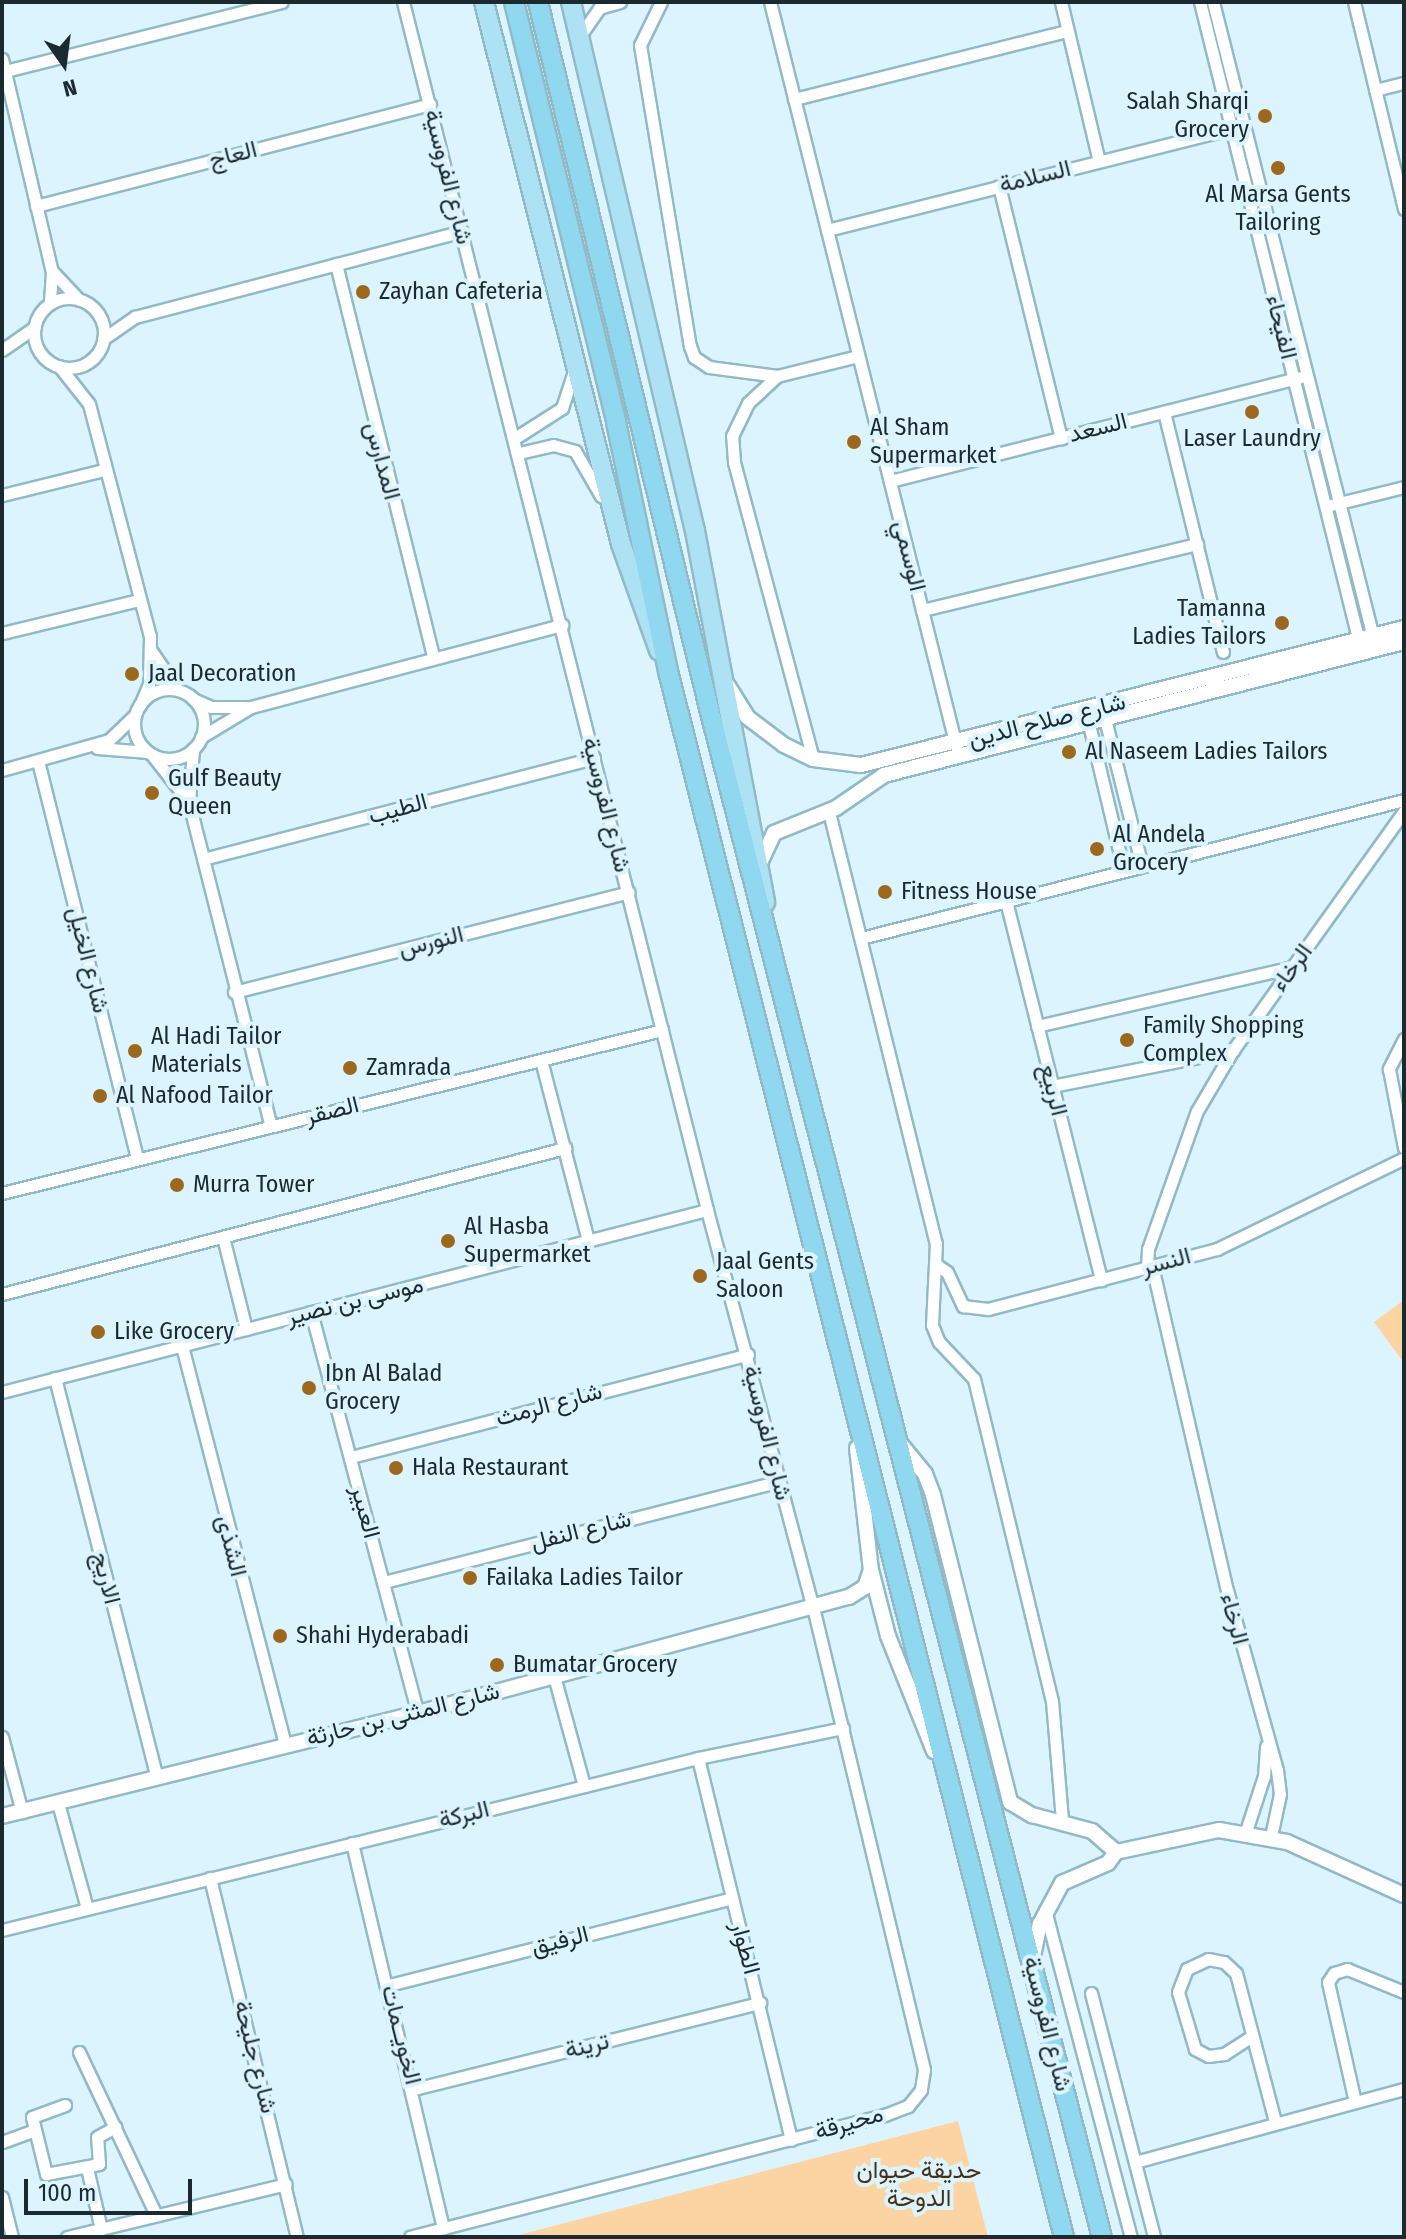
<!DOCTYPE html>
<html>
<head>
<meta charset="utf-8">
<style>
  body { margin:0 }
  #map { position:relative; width:1406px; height:2239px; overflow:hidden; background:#dcf4fd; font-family:"Fira Sans Condensed",Vazirmatn,sans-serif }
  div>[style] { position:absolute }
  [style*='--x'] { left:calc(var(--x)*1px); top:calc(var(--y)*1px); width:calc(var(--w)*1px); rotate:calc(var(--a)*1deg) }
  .green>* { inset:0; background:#fcd4a3 }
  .roads { filter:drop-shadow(2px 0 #92b9c6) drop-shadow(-2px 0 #92b9c6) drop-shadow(0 2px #92b9c6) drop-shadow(0 -2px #92b9c6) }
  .minor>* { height:11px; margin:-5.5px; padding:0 5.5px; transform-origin:5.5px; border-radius:5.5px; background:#fff }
  .minor>.ring { margin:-5.5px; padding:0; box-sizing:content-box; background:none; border:11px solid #fff; border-radius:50% }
  .tertiary>* { height:14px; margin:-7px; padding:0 7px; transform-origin:7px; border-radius:7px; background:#fff }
  .primary>* { height:18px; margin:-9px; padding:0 9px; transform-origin:9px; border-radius:9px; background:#ace2f4 }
  .trunk>* { height:18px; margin:-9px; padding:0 9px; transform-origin:9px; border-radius:9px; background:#90d8f0 }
  .dots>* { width:22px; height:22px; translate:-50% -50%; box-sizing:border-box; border:4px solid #dcf4fd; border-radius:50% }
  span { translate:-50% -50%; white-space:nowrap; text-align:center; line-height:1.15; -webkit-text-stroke:8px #dcf4fd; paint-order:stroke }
  .poi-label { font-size:24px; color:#1b2a2f }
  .right { translate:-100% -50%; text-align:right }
  .left { translate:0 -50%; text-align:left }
  .street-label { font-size:24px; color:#1b2a2f }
  .park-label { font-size:24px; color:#463117 }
  .frame { position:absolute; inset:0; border:4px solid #1b2a2f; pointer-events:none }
  .north { position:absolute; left:24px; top:24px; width:80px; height:80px; -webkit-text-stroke:6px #dcf4fd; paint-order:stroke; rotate:166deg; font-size:22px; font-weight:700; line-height:32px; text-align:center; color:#1b2a2f }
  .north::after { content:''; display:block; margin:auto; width:28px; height:36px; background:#1b2a2f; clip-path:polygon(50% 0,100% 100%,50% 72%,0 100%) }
  .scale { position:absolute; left:24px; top:2179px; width:168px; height:36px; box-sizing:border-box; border:4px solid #1b2a2f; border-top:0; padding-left:10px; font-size:24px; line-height:28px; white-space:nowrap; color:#1b2a2f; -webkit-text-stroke:6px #dcf4fd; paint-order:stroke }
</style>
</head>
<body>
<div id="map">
  <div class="green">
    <div style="clip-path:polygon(1404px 1300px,1404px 1363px,1374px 1322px)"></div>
    <div style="clip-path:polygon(958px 2121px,988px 2237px,511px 2237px)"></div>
  </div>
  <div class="roads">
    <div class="minor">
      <div style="--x:403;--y:2;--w:1246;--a:75.87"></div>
      <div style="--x:707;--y:1210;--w:411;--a:75.1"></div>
      <div style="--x:813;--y:1607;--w:476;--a:76.5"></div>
      <div style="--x:924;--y:2070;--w:20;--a:99"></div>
      <div style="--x:921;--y:2090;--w:21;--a:129"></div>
      <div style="--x:908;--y:2106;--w:26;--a:159"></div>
      <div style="--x:884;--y:2115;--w:489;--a:165.6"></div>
      <div style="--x:661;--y:2;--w:48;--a:116"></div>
      <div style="--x:640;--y:45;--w:305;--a:80.6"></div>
      <div style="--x:690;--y:346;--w:12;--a:70"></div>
      <div style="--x:694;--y:357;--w:18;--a:34"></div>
      <div style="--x:709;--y:367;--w:69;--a:7.5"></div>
      <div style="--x:770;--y:2;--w:767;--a:75.96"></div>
      <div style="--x:1061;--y:2;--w:163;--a:76.6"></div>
      <div style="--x:1200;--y:2;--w:664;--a:76.05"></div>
      <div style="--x:1213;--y:2;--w:659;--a:75.86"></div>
      <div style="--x:1354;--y:2;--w:213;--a:76.4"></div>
      <div style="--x:579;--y:37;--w:35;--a:-55"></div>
      <div style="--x:599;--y:8;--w:22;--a:-16"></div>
      <div style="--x:2;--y:59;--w:219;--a:76.8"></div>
      <div style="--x:52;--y:272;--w:32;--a:94"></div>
      <div style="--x:5;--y:71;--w:285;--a:-14"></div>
      <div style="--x:1375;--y:90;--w:30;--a:-14"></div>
      <div style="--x:794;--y:99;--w:281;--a:-14"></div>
      <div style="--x:999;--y:186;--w:260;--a:76.2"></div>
      <div style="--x:36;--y:206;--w:407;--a:-14.5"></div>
      <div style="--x:827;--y:230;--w:422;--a:-14.1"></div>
      <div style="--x:336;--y:264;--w:404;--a:76.1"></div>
      <div style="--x:53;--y:272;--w:38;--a:47"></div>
      <div class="ring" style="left:34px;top:298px;width:59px;height:59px"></div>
      <div style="--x:103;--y:339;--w:39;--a:-35"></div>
      <div style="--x:135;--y:317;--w:338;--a:-14.7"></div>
      <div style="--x:2;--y:350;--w:40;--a:-34.9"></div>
      <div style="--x:59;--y:366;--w:48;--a:51.7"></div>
      <div style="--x:89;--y:404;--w:240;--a:75.3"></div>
      <div style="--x:150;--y:636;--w:48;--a:91.2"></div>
      <div style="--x:149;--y:684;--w:23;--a:113"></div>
      <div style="--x:1164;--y:412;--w:247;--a:76.2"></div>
      <div style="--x:515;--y:438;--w:56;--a:-32.6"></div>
      <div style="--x:562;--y:408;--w:35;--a:-72"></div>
      <div style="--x:519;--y:453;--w:35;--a:-13"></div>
      <div style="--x:553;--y:445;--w:23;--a:15"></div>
      <div style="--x:575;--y:451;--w:52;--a:60"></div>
      <div style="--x:890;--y:481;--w:423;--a:-14.2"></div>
      <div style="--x:2;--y:495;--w:105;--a:-13.8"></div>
      <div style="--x:1331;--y:505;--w:75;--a:-13.9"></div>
      <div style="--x:922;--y:610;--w:283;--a:-13.5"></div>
      <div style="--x:2;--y:633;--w:140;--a:-13.6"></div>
      <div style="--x:152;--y:652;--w:46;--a:55.6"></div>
      <div class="ring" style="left:134px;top:689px;width:59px;height:59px"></div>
      <div style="--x:193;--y:699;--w:20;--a:24"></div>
      <div style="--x:211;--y:707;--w:35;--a:0"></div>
      <div style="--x:1102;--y:707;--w:164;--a:75.9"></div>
      <div style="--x:1087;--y:716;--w:159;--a:76.6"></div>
      <div style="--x:201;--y:737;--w:58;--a:-31"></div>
      <div style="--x:251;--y:707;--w:322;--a:-14.8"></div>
      <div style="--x:97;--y:748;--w:51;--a:4.5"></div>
      <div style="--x:193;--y:749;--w:54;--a:94.2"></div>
      <div style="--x:189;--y:803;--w:333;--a:75.8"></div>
      <div style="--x:153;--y:756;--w:58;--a:52"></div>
      <div style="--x:813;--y:759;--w:307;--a:-104.9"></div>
      <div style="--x:734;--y:462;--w:26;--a:-94"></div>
      <div style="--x:732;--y:436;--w:37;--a:-64"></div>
      <div style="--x:748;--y:403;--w:40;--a:-43"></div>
      <div style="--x:777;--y:376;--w:83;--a:-13.9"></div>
      <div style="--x:38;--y:761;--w:410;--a:76"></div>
      <div style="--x:2;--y:770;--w:111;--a:-15.7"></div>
      <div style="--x:109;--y:740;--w:35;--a:-44"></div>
      <div style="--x:829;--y:812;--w:444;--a:76.1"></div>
      <div style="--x:936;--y:1243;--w:82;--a:92.8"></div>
      <div style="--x:932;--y:1325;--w:18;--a:68"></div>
      <div style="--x:939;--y:1342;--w:51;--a:46.6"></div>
      <div style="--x:974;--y:1379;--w:331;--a:76.4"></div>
      <div style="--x:1052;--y:1701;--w:119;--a:85.2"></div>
      <div style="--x:203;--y:859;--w:404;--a:-14.5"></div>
      <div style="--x:1006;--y:901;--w:391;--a:75.9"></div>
      <div style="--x:861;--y:938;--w:560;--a:-14.26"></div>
      <div style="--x:234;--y:992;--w:407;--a:-14.2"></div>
      <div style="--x:1037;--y:1026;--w:263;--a:-13"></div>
      <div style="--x:1404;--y:1039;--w:34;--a:117"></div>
      <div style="--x:1389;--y:1069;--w:80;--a:79.2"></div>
      <div style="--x:541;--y:1060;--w:187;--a:75.4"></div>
      <div style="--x:1052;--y:1086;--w:185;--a:-11.2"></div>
      <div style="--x:2;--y:1193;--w:680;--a:-13.87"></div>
      <div style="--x:223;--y:1237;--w:95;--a:76"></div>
      <div style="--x:937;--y:1265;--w:12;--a:35"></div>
      <div style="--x:947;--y:1272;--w:38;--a:65"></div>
      <div style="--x:963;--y:1306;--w:25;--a:7"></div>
      <div style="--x:988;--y:1309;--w:237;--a:-14.7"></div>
      <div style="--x:1217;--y:1249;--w:208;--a:-25.9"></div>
      <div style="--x:1152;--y:1266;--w:333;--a:77"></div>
      <div style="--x:1227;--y:1590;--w:187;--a:74.5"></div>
      <div style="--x:1277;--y:1770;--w:24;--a:83"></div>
      <div style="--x:1280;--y:1794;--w:43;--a:102.1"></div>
      <div style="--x:1147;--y:1268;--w:19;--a:-87"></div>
      <div style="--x:1148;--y:1249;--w:146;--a:-70.5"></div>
      <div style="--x:1197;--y:1111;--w:71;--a:-59.5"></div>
      <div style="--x:1233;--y:1050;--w:294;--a:-54.4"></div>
      <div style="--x:2;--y:1294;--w:582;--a:-14.54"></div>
      <div style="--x:311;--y:1312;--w:415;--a:75.1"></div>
      <div style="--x:182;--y:1346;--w:412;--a:75.5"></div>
      <div style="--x:55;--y:1378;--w:412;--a:75.7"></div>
      <div style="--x:2;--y:1392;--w:728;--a:-14.48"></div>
      <div style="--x:351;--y:1457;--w:410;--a:-14.5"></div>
      <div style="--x:384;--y:1582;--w:408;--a:-14.3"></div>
      <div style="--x:554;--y:1676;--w:114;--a:74.7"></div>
      <div style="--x:2;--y:1737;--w:78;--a:75.1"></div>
      <div style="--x:698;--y:1758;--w:393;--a:76.3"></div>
      <div style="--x:58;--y:1803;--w:109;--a:74.6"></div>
      <div style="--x:1246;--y:1831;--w:58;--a:-71.9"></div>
      <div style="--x:1264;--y:1776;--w:30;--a:-86"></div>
      <div style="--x:352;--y:1843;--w:396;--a:76.7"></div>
      <div style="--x:210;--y:1878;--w:369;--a:76.4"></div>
      <div style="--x:1045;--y:1910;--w:338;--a:75.3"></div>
      <div style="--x:2;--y:1930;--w:717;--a:-13.88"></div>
      <div style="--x:698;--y:1758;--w:148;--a:-11.7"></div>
      <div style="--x:389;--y:1985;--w:354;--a:-14.2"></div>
      <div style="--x:1091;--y:1993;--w:252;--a:75.5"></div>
      <div style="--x:1252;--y:2036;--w:33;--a:147"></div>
      <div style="--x:1224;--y:2054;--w:16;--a:173"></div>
      <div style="--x:1208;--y:2056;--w:15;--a:-152"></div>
      <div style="--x:1195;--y:2049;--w:59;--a:-106.6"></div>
      <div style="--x:1178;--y:1992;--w:25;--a:-69"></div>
      <div style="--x:1187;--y:1969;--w:23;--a:-25"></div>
      <div style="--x:1208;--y:1959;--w:16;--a:11"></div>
      <div style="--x:1224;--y:1962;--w:16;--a:43"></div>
      <div style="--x:1236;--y:1973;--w:154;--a:75.3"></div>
      <div style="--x:79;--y:2052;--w:180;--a:64.7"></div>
      <div style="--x:414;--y:2089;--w:357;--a:-14"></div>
      <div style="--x:1355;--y:2102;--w:123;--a:-102.7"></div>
      <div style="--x:1328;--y:1982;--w:11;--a:-56"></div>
      <div style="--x:1334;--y:1973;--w:14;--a:-17"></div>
      <div style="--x:1347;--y:1969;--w:61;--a:22"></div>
      <div style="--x:65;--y:2105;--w:35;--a:160"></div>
      <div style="--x:32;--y:2117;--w:59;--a:76.2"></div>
      <div style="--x:46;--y:2174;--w:54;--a:-10.7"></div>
      <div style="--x:99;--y:2164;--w:27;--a:-94"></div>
      <div style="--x:97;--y:2137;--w:21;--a:-29"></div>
      <div style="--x:2;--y:2142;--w:33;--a:-20"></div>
      <div style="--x:1135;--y:2162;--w:279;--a:-15.2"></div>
      <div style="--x:87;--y:2168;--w:63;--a:77.1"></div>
      <div style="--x:2;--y:2197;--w:41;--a:76"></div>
      <div style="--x:67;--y:2237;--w:225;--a:-13.6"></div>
    </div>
    <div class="tertiary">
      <div style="--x:728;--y:686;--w:36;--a:58"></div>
      <div style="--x:747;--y:717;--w:46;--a:37.1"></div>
      <div style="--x:784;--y:745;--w:32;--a:26"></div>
      <div style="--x:813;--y:759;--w:48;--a:7.1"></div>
      <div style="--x:861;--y:765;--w:560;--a:-14.16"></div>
      <div style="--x:760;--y:863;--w:33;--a:-65"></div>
      <div style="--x:774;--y:833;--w:67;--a:-22"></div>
      <div style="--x:836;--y:808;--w:58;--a:-34.5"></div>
      <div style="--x:884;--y:775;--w:537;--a:-14.35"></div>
      <div style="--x:898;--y:1441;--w:43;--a:50.7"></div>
      <div style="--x:925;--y:1474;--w:22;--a:69"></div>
      <div style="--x:933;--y:1495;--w:317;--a:75.9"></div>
      <div style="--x:1010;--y:1802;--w:26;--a:31"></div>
      <div style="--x:1032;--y:1815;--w:62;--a:14.9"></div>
      <div style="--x:1092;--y:1831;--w:32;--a:41"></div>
      <div style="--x:857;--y:1448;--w:123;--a:83.5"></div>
      <div style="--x:871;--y:1570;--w:68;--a:75.6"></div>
      <div style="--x:888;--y:1636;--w:124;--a:68.2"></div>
      <div style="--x:2;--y:1816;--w:429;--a:-13.9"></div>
      <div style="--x:418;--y:1713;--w:446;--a:-15.1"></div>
      <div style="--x:849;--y:1597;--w:19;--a:-32"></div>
      <div style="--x:865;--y:1587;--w:18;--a:-71"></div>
      <div style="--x:1033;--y:1956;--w:33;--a:-78"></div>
      <div style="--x:1040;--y:1924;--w:47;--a:-61.8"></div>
      <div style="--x:1062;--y:1883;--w:50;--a:-23.5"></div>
      <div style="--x:1108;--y:1863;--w:14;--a:-54"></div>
      <div style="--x:1116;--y:1852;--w:105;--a:-12.1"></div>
      <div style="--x:1219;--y:1830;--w:69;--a:10"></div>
      <div style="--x:1287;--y:1842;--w:128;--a:24.4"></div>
    </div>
    <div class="primary">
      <div style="--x:484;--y:2;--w:559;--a:75.81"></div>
      <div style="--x:621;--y:544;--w:113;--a:70.3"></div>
      <div style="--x:571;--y:2;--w:543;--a:76.81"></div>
      <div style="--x:695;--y:531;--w:378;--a:79.3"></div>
    </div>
    <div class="trunk">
      <div style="--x:514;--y:2;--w:432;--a:76.3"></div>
      <div style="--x:616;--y:422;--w:258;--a:78.2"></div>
      <div style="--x:669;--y:675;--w:1611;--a:75.81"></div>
      <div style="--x:538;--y:2;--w:726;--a:76.38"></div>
      <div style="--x:709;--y:708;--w:1579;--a:75.59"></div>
    </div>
  </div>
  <div class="dots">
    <div style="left:1265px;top:116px;background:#9c681e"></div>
    <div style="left:1278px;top:168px;background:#9c681e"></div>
    <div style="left:363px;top:292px;background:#9c681e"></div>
    <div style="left:1252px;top:412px;background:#9c681e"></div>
    <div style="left:854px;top:442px;background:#9c681e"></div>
    <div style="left:1282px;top:623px;background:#9c681e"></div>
    <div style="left:132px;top:674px;background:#9c681e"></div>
    <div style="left:1069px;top:752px;background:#9c681e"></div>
    <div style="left:152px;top:793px;background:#9c681e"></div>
    <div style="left:1097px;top:849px;background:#9c681e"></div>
    <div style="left:885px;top:892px;background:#9c681e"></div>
    <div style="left:1127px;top:1040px;background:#9c681e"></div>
    <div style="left:135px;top:1051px;background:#9c681e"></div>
    <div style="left:350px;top:1068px;background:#9c681e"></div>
    <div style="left:100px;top:1096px;background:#9c681e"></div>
    <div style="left:177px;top:1185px;background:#9c681e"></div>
    <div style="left:448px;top:1241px;background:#9c681e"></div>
    <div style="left:700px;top:1276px;background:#9c681e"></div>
    <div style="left:98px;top:1332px;background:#9c681e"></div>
    <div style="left:309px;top:1388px;background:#9c681e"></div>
    <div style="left:396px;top:1468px;background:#9c681e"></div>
    <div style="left:470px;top:1578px;background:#9c681e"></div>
    <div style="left:280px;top:1636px;background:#9c681e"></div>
    <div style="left:497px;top:1665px;background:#9c681e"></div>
  </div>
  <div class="poi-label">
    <span class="right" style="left:1249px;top:116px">Salah Sharqi<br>Grocery</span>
    <span style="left:1278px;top:209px">Al Marsa Gents<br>Tailoring</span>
    <span class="left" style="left:379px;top:292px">Zayhan Cafeteria</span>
    <span class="left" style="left:870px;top:442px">Al Sham<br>Supermarket</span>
    <span style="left:1252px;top:439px">Laser Laundry</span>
    <span class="right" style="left:1266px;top:623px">Tamanna<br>Ladies Tailors</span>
    <span class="left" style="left:148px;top:674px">Jaal Decoration</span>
    <span class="left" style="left:1085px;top:752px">Al Naseem Ladies Tailors</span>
    <span class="left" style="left:168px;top:793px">Gulf Beauty<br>Queen</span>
    <span class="left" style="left:1113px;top:849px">Al Andela<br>Grocery</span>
    <span class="left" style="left:901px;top:892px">Fitness House</span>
    <span class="left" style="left:1143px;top:1040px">Family Shopping<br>Complex</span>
    <span class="left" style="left:151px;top:1051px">Al Hadi Tailor<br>Materials</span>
    <span class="left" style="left:366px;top:1068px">Zamrada</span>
    <span class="left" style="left:116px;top:1096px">Al Nafood Tailor</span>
    <span class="left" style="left:193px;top:1185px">Murra Tower</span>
    <span class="left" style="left:464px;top:1241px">Al Hasba<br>Supermarket</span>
    <span class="left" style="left:716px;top:1276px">Jaal Gents<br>Saloon</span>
    <span class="left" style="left:114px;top:1332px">Like Grocery</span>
    <span class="left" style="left:325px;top:1388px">Ibn Al Balad<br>Grocery</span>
    <span class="left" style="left:412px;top:1468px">Hala Restaurant</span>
    <span class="left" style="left:486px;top:1578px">Failaka Ladies Tailor</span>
    <span class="left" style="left:296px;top:1636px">Shahi Hyderabadi</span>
    <span class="left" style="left:513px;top:1665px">Bumatar Grocery</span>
  </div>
  <div class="street-label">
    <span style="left:233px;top:155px;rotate:-14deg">العاج</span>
    <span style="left:448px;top:177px;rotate:76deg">شارع الفروسية</span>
    <span style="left:1035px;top:177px;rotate:-14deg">السلامة</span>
    <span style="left:1281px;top:327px;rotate:76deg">الفيحاء</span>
    <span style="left:1098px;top:428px;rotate:-14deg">السعد</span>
    <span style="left:382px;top:461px;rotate:75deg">المدارس</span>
    <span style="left:909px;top:556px;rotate:76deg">الوسمي</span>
    <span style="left:1047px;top:721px;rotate:-14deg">شارع صلاح الدين</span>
    <span style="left:606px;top:805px;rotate:76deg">شارع الفروسية</span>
    <span style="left:398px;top:809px;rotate:-15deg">الطيب</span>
    <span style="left:431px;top:942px;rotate:-14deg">النورس</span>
    <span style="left:88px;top:960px;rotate:76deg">شارع الخيل</span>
    <span style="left:1292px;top:968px;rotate:-54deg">الرخاء</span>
    <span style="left:1053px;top:1090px;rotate:76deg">الربيع</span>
    <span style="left:332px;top:1111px;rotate:-14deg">الصقر</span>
    <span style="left:1166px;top:1262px;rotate:-15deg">النسر</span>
    <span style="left:355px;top:1301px;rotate:-14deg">موسى بن نصير</span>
    <span style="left:549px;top:1405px;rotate:-15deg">شارع الرمث</span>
    <span style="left:767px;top:1433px;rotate:76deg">شارع الفروسية</span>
    <span style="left:365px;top:1512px;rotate:75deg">العبير</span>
    <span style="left:581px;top:1531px;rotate:-14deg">شارع النفل</span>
    <span style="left:231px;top:1546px;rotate:76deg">الشذى</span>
    <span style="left:106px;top:1578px;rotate:76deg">الاريج</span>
    <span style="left:1234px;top:1619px;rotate:75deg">الرخاء</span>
    <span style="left:403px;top:1715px;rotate:-14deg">شارع المثنى بن حارثة</span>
    <span style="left:464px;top:1815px;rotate:-14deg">البركة</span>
    <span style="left:560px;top:1941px;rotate:-14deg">الرفيق</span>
    <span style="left:745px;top:1948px;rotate:75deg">الطوار</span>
    <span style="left:1047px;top:2024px;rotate:76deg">شارع الفروسية</span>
    <span style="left:401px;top:2035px;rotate:76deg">الخويــمات</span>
    <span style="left:587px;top:2046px;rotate:-14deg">ترينة</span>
    <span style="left:255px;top:2057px;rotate:76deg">شارع جليحة</span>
    <span style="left:849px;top:2123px;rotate:-16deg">محيرقة</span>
  </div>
  <div class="park-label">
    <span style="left:919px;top:2185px">حديقة حيوان<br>الدوحة</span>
  </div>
  <div class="frame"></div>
  <div class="north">N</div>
  <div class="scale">100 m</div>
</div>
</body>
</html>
